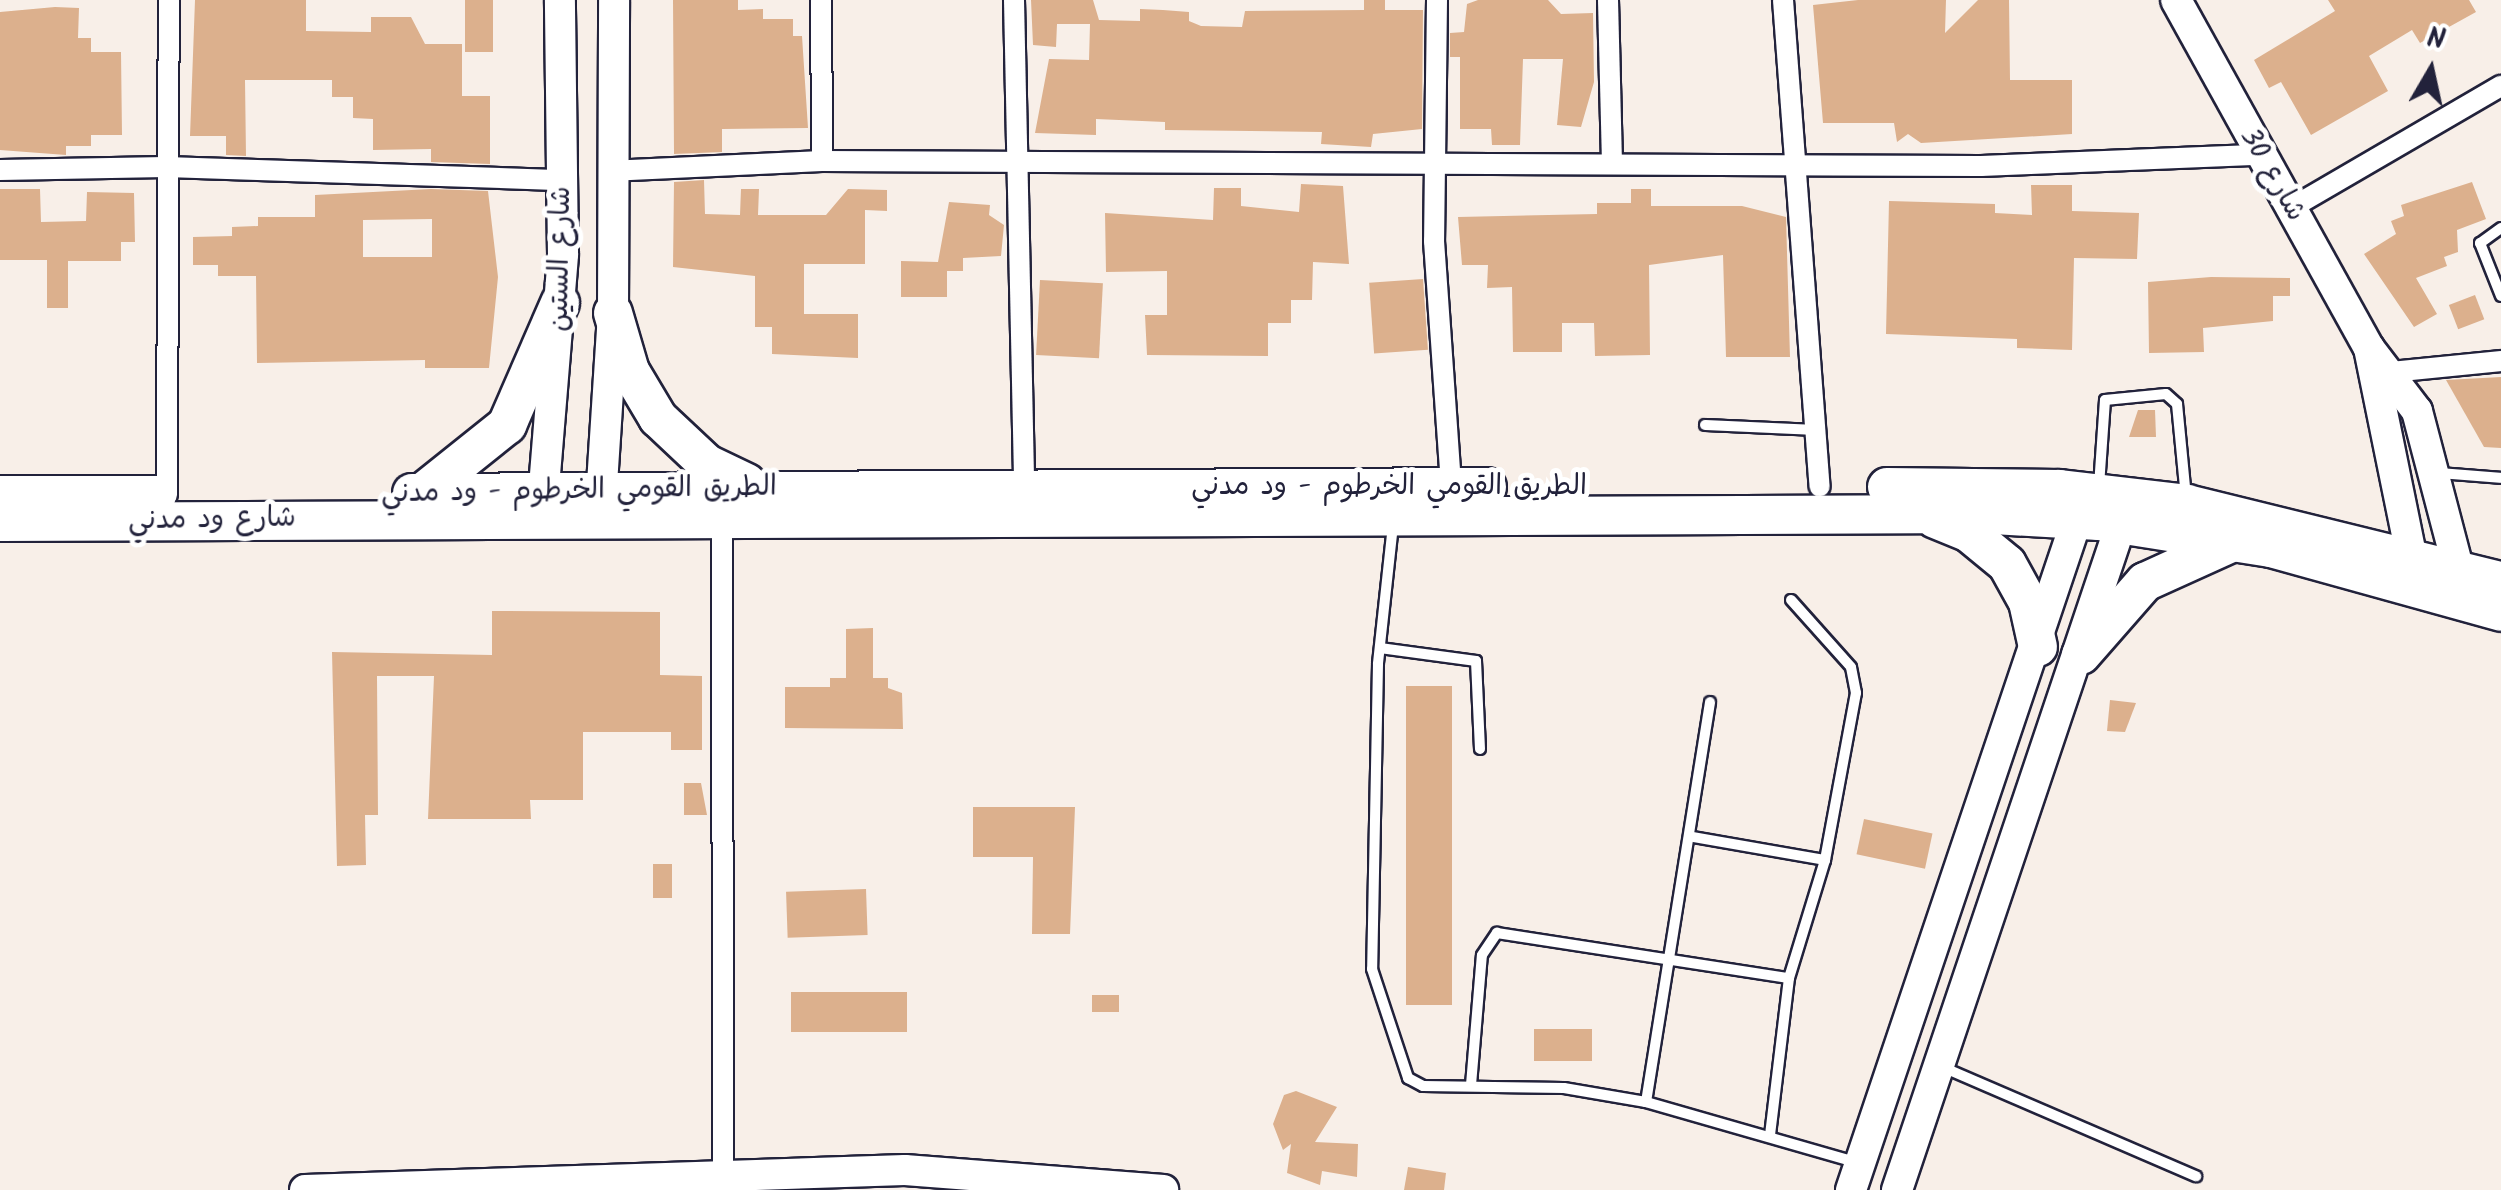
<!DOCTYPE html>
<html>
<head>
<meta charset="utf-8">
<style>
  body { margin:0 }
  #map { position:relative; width:2501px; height:1190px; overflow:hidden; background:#f8efe8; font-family:Kalam,"Playpen Sans Arabic",sans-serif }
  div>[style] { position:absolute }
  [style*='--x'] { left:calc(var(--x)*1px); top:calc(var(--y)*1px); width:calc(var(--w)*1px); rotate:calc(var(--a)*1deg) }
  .building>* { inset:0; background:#dcb08d; transform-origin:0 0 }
  .roads { filter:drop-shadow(2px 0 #22223b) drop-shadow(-2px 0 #22223b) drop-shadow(0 2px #22223b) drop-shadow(0 -2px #22223b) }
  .lane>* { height:10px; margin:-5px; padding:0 5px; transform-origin:5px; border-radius:5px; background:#fff }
  .street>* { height:20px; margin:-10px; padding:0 10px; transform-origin:10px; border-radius:10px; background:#fff }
  .secondary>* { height:30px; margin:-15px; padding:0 15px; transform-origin:15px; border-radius:15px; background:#fff }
  .highway>* { height:38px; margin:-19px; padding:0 19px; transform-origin:19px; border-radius:19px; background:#fff }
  span { translate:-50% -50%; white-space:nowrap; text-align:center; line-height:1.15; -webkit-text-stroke:10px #fff; paint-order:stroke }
  .street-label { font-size:28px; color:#22223b }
  .north { position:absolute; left:2381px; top:20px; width:100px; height:100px; -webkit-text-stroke:8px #fff; paint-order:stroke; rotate:9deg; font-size:28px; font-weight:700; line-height:40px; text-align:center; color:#22223b }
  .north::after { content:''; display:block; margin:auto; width:35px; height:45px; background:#22223b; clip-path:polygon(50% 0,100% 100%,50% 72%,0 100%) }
</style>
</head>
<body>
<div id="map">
  <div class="building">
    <div style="clip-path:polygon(195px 0,306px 0,306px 31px,371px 32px,371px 17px,411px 17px,425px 44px,462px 44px,462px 96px,490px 96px,490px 164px,431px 162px,431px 149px,373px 150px,373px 119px,353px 118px,353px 97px,332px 97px,332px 80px,245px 80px,246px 156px,226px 155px,226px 136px,190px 136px)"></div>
    <div style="left:465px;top:0;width:28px;height:52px"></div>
    <div style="clip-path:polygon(673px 0,738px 0,738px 10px,763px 9px,763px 19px,793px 19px,793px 36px,802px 36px,808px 128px,722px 129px,722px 152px,674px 154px)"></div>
    <div style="clip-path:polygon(1031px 0,1093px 0,1099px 20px,1140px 21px,1140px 9px,1163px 10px,1189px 12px,1189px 21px,1201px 26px,1242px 27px,1245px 11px,1364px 10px,1364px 0,1385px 0,1385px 10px,1423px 10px,1422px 129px,1373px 134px,1371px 147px,1321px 144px,1322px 132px,1165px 130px,1165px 122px,1096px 119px,1096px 135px,1035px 133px,1049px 59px,1089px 60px,1090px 24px,1057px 24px,1056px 47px,1033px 45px)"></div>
    <div style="clip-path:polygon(1478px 0,1548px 0,1561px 14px,1593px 13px,1594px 82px,1581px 127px,1557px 125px,1563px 59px,1523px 59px,1520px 145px,1492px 145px,1491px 129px,1460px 129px,1460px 57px,1450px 57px,1450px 33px,1464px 32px,1467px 4px)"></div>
    <div style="clip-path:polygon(1858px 0,1946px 0,1945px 33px,1978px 0,2009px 0,2010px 80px,2072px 80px,2072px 134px,1921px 143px,1908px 134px,1897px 142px,1894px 123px,1823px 123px,1813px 5px)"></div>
    <div style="clip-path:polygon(2328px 0,2469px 0,2476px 12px,2420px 43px,2412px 30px,2369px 56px,2388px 91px,2311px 135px,2281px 82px,2269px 88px,2254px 60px,2335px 11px)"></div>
    <div style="clip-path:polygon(55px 7px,79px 8px,78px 38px,91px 38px,91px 52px,121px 52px,122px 135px,91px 135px,91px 146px,66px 146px,66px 155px,0 150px,0 12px)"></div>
    <div style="clip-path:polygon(704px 180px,705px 214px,740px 215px,741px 189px,759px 189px,758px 215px,826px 215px,848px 189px,887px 190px,887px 211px,865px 210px,865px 264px,804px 264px,804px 314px,858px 314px,858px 358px,772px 354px,772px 327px,755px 327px,755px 276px,673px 267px,674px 182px)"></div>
    <div style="clip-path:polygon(2472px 182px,2486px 219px,2457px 230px,2458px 252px,2444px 257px,2447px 266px,2416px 278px,2437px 314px,2414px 327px,2364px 254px,2396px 234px,2391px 221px,2404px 216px,2401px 205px)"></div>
    <div style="clip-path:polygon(1301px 184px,1343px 186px,1349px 264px,1313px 262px,1312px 300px,1291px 300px,1291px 323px,1268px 323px,1268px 356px,1147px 355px,1145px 315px,1167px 315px,1167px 271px,1106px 272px,1105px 213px,1213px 220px,1214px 188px,1241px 188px,1241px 206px,1299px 212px)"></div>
    <div style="clip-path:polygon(2031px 185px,2072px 185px,2072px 211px,2139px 213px,2137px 259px,2074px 258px,2072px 350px,2017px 348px,2017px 339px,1886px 334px,1889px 201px,1995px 204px,1995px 213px,2032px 215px)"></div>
    <div style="clip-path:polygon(0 189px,40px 189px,41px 222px,86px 221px,87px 192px,134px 193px,135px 242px,121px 242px,121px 261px,68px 261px,68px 308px,47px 308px,47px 260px,0 260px)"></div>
    <div style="clip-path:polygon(evenodd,431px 189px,488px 191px,498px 277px,489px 368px,425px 368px,425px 360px,257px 363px,256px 276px,218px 276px,218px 265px,193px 265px,193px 237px,232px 236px,232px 227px,258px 226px,258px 217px,315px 217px,315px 195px,431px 189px,432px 219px,432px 257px,363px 257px,363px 220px,432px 219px)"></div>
    <div style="clip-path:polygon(1631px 189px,1651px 189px,1651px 206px,1742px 206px,1786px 217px,1790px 357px,1726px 357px,1723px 255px,1649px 265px,1650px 355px,1595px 356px,1594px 323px,1562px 323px,1562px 352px,1513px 352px,1512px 287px,1487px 288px,1488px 265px,1462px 265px,1458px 217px,1597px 214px,1597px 203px,1631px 203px)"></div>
    <div style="clip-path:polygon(949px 202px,990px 205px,989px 215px,1004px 225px,1001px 256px,963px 258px,963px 271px,947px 271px,947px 297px,901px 297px,901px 261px,938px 262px)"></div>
    <div style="clip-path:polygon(2211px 277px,2290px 278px,2290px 296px,2273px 296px,2273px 321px,2203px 328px,2204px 352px,2149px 353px,2148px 282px)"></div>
    <div style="left:1423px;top:279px;width:71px;height:54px;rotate:86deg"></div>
    <div style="left:1040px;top:280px;width:63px;height:75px;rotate:3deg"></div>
    <div style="left:2475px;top:295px;width:26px;height:28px;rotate:69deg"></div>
    <div style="clip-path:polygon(2501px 377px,2501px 448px,2484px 447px,2446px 380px)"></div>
    <div style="clip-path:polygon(2138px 410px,2155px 410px,2156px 437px,2129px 437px)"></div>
    <div style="clip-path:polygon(492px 611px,660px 612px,660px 675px,702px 676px,702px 750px,671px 750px,671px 732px,583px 732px,583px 800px,530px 800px,531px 819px,428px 819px,434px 676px,377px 676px,378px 815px,365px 815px,366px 865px,337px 866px,332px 652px,492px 655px)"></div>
    <div style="clip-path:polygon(873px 628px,873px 678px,888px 678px,888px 688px,902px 693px,903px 729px,785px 728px,785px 687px,830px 687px,830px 678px,846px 678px,846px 629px)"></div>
    <div style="left:1406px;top:686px;width:46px;height:319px"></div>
    <div style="clip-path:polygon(2110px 700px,2136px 703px,2125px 732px,2107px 731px)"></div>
    <div style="clip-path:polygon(684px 783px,701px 783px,707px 815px,684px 815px)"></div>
    <div style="clip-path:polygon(973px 807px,1075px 807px,1070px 934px,1032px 934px,1033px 857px,973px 857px)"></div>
    <div style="left:1864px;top:819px;width:70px;height:36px;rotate:12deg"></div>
    <div style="left:653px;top:864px;width:19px;height:34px"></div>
    <div style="left:866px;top:889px;width:46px;height:80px;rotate:88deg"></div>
    <div style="left:791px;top:992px;width:116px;height:40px"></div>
    <div style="left:1092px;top:995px;width:27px;height:17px"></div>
    <div style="left:1534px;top:1029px;width:58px;height:32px"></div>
    <div style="clip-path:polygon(1296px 1091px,1337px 1107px,1315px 1142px,1358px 1144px,1357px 1177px,1322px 1171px,1320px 1185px,1287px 1173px,1291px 1144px,1283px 1150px,1273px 1124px,1284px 1095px)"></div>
    <div style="clip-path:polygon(1408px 1167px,1446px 1173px,1444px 1190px,1404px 1190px)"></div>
  </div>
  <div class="roads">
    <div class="lane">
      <div style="--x:2501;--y:228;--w:26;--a:144"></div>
      <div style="--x:2480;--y:243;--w:57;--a:68.4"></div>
      <div style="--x:1705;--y:425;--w:112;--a:2.6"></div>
      <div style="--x:2438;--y:473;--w:63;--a:4.5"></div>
      <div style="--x:2099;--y:486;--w:86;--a:-86"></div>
      <div style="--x:2105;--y:400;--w:61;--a:-5.6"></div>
      <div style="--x:2166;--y:394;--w:15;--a:42"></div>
      <div style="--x:2177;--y:404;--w:93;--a:84.5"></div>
      <div style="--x:1393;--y:525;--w:140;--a:96.2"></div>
      <div style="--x:1378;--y:664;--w:305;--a:91.1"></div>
      <div style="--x:1372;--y:969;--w:115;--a:71.7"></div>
      <div style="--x:1408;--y:1078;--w:17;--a:28"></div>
      <div style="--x:1423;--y:1086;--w:141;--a:0.8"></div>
      <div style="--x:1564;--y:1088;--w:83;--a:9.7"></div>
      <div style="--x:1646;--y:1102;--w:222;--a:16"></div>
      <div style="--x:1380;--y:648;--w:97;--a:7.7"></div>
      <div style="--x:1476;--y:661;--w:88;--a:87.4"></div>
      <div style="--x:1693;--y:837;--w:134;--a:9.9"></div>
      <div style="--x:1940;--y:1066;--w:279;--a:23.3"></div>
      <div style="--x:1471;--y:1085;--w:130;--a:-85.2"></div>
      <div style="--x:1482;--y:955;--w:27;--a:-56"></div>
      <div style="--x:1497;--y:933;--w:295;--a:8.8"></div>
      <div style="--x:1646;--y:1102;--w:405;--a:-80.9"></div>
      <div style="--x:1770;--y:1135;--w:158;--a:-83.1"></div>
      <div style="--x:1789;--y:978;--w:123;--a:-73"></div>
      <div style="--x:1825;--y:860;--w:170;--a:-79.5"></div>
      <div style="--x:1856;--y:693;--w:26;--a:-101"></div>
      <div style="--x:1851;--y:667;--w:90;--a:-131.8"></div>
    </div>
    <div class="street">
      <div style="--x:821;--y:0;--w:161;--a:89.6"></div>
      <div style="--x:1014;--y:0;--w:487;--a:88.8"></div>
      <div style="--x:1437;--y:0;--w:241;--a:90.7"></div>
      <div style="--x:1434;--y:241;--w:247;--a:86"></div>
      <div style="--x:1608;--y:0;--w:161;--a:88.6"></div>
      <div style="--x:1783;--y:0;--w:488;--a:85.7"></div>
      <div style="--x:0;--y:170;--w:166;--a:-1"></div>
      <div style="--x:166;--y:167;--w:397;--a:1.9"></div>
      <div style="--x:609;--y:171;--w:213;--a:-2.7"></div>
      <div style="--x:822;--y:161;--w:1159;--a:0.25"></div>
      <div style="--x:1981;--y:166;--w:278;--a:-2.3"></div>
      <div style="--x:2291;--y:208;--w:243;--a:-30.2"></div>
      <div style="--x:2391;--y:372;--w:111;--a:-5.7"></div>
      <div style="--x:167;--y:495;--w:495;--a:-89.8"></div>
      <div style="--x:722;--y:517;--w:668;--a:89.91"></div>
    </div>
    <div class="secondary">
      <div style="--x:2176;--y:0;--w:398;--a:61"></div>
      <div style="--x:2369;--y:348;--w:79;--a:52.7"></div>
      <div style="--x:2417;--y:411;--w:161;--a:75.3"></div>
      <div style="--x:2369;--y:348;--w:211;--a:78.5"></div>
      <div style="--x:542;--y:511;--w:258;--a:-85.3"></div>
      <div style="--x:563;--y:254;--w:254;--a:-90.7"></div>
      <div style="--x:600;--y:515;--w:202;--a:-86.3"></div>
      <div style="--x:613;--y:313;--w:313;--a:-89.8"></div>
      <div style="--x:305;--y:1190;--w:600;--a:-1.91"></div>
      <div style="--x:905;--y:1170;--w:259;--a:4.4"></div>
      <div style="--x:1851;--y:1190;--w:708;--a:-71.39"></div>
      <div style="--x:1897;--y:1190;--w:703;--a:-71.41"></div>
    </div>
    <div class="highway">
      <div style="--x:613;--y:313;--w:60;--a:73.7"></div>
      <div style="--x:630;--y:371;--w:55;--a:59.2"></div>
      <div style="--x:658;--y:418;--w:67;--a:43.2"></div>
      <div style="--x:707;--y:464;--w:44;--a:25.4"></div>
      <div style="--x:1887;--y:487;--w:173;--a:0.7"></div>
      <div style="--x:2060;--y:489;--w:128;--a:6.7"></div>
      <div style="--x:2187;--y:504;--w:323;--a:13.8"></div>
      <div style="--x:412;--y:493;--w:1075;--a:-0.32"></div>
      <div style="--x:422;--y:493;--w:109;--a:-38.7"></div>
      <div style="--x:507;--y:425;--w:133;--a:-66.5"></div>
      <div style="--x:0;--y:495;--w:157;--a:0"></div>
      <div style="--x:1935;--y:519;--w:35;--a:22"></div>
      <div style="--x:1968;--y:532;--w:50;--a:39.4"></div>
      <div style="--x:2007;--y:564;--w:43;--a:61.1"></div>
      <div style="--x:2028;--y:602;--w:46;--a:77.5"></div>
      <div style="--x:0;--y:522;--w:1977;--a:-0.23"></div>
      <div style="--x:1977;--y:514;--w:122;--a:3.3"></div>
      <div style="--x:2099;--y:521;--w:174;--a:8.9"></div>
      <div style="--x:2271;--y:548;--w:239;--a:15.5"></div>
      <div style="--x:2081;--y:655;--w:97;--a:-48.8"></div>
      <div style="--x:2145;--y:582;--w:94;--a:-24.4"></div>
    </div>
  </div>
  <div class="street-label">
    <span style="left:2272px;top:175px;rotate:60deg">شارع 30</span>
    <span style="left:561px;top:259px;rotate:-89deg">شارع الستين</span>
    <span style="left:1389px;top:487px">الطريق القومي الخرطوم - ود مدني</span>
    <span style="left:579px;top:491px;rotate:-1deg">الطريق القومي الخرطوم - ود مدني</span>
    <span style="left:212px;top:520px;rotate:-1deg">شارع ود مدني</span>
  </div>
  <div class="north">N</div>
</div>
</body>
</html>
